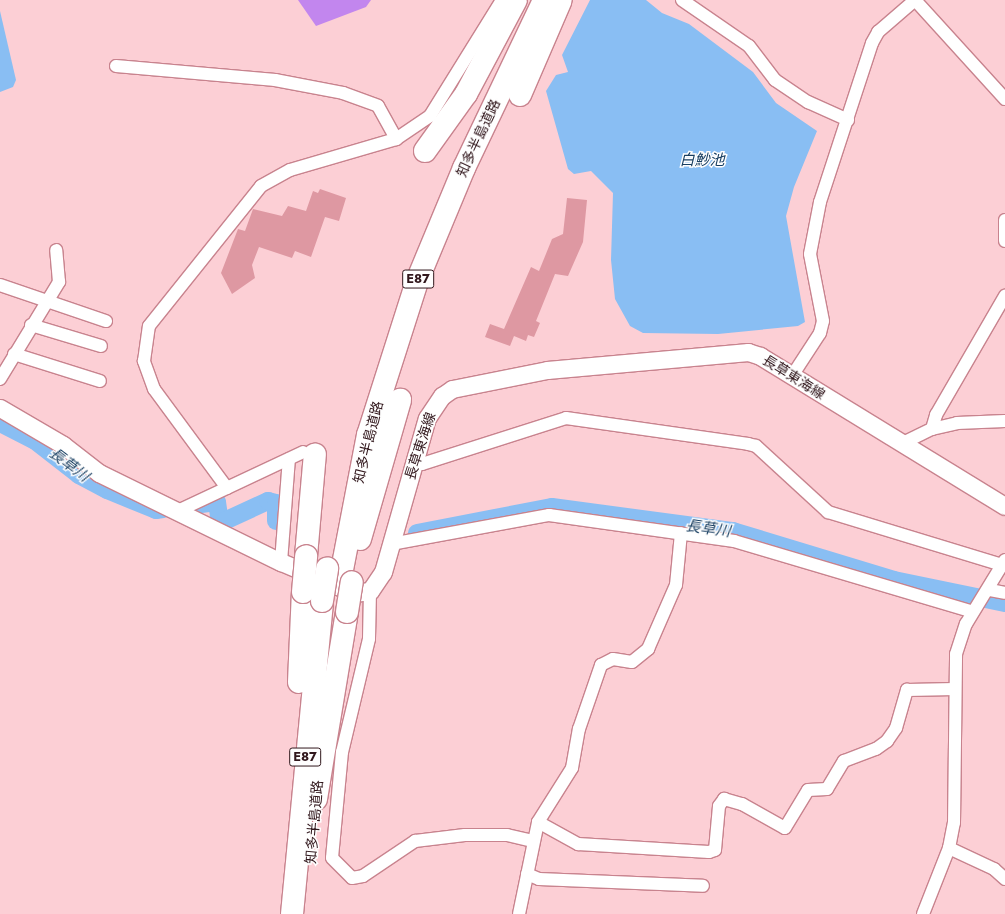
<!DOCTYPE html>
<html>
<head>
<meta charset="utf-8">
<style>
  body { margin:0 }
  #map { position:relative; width:1005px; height:914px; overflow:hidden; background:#fccfd5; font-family:Jost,"Noto Sans JP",sans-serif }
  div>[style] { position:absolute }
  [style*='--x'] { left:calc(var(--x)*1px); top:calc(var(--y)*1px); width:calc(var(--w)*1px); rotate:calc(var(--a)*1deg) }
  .forest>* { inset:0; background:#c286ee }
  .water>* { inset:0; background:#89bef3 }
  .river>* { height:18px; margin:-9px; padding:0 9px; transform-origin:9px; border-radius:9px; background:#89bef3 }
  .building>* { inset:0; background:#de98a2 }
  .roads { filter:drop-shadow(1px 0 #c8838e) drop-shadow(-1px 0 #c8838e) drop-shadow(0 1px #c8838e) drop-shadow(0 -1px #c8838e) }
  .street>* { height:12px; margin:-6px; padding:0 6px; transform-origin:6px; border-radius:6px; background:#fff }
  .secondary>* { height:17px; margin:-8.5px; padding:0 8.5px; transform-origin:8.5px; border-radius:8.5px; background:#fff }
  .highway>* { height:22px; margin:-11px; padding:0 11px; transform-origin:11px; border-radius:11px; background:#fff }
  .bridges { filter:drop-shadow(1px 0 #c8838e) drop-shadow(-1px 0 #c8838e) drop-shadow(0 1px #c8838e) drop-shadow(0 -1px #c8838e) }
  .highway-bridge>* { height:22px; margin:-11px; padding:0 11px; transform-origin:11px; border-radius:11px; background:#fff }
  span { translate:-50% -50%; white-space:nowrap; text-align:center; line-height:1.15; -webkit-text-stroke:3px #fefefe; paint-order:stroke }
  .shield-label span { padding:1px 3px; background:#fefefe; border:1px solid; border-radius:3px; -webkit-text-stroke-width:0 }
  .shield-label { font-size:13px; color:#31171c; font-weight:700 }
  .street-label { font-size:14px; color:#31171c }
  .water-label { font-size:15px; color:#183e61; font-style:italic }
</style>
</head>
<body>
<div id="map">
  <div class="forest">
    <div style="clip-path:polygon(298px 0,371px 0,366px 7px,316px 26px)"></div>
  </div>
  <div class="water">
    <div style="clip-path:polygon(590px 0,646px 0,662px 13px,689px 24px,753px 72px,776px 103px,817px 131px,794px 187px,786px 216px,805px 322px,798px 326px,718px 334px,643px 333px,630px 326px,615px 299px,611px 260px,613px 193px,591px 171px,574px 174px,568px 169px,546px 91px,556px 75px,568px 72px,562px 55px)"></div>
    <div style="clip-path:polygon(0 11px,16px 80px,13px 87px,0 92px)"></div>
  </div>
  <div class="river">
    <div style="--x:0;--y:423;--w:38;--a:27"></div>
    <div style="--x:34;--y:440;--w:57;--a:37.9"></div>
    <div style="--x:79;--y:475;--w:32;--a:28"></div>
    <div style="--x:107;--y:490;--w:53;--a:22.2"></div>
    <div style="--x:156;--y:510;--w:7;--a:-8"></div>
    <div style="--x:201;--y:504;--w:16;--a:-7"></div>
    <div style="--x:217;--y:502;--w:21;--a:82"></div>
    <div style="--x:220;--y:523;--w:53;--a:-24.6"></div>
    <div style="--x:268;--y:501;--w:8;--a:14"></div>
    <div style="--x:276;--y:503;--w:18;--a:90"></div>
    <div style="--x:417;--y:533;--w:137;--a:-10.9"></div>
    <div style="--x:552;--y:507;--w:183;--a:7.6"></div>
    <div style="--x:733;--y:531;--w:168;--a:16.9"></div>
    <div style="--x:894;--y:580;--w:113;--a:11.7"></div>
  </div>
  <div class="building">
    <div style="clip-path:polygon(320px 189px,346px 198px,339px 221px,325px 217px,311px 257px,295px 251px,292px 258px,259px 247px,252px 265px,255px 278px,232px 294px,221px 273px,238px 229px,245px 231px,253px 209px,282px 216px,288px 206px,306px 211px,313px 191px,318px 193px)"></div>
    <div style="clip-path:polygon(567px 198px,587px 200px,583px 242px,568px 276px,555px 274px,536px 321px,540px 323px,534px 337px,528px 335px,526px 341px,514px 336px,510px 346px,485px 337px,490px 324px,504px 329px,531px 267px,539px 271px,552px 239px,563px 234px)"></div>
  </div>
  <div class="roads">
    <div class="street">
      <div style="--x:682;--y:0;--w:81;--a:34.5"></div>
      <div style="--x:749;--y:46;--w:43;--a:52.6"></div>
      <div style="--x:775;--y:80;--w:40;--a:34"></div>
      <div style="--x:808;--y:102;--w:44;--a:24.2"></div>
      <div style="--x:915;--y:0;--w:134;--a:47.7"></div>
      <div style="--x:116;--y:66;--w:160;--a:5"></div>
      <div style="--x:275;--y:80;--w:69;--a:10.8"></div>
      <div style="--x:343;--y:93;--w:37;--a:20"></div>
      <div style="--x:378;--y:106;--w:38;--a:61"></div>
      <div style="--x:1005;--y:241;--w:21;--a:-90"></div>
      <div style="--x:0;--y:285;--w:112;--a:18.8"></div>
      <div style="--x:31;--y:325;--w:73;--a:16.7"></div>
      <div style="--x:14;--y:354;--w:90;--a:17.4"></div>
      <div style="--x:792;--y:376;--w:51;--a:-56.9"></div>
      <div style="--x:820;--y:333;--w:12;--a:-76"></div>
      <div style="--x:823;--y:321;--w:68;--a:-101"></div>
      <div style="--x:810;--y:254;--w:53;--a:-79.1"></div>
      <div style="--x:820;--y:202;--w:167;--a:-71.9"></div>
      <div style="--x:872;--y:43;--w:13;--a:-61"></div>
      <div style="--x:878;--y:32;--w:49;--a:-40.9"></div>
      <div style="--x:0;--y:379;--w:114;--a:-58.7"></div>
      <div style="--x:59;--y:282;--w:32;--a:-95"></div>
      <div style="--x:932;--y:429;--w:15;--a:-74"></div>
      <div style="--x:936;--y:415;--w:138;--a:-59.9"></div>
      <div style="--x:903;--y:443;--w:32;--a:-26"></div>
      <div style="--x:932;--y:429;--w:26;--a:-13"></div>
      <div style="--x:957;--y:423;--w:48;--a:-2.4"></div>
      <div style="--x:415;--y:462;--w:7;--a:16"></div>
      <div style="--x:422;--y:464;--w:151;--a:-17.7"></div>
      <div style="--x:566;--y:418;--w:184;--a:8.1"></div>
      <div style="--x:748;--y:444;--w:8;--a:14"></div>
      <div style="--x:756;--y:446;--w:98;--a:42.5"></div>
      <div style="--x:828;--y:512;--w:182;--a:16.9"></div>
      <div style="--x:227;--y:488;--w:123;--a:-126.4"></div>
      <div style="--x:154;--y:389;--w:30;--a:-110"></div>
      <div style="--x:144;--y:361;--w:35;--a:-82"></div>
      <div style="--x:149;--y:326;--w:179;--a:-51.3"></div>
      <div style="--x:261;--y:186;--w:33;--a:-29"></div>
      <div style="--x:290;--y:170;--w:110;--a:-16.3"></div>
      <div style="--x:396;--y:139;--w:41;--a:-34.1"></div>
      <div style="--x:430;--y:116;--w:137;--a:-58.2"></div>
      <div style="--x:180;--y:510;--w:136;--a:-25.2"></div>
      <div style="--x:391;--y:544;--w:161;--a:-10.4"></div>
      <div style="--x:549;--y:515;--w:187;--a:8"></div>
      <div style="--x:734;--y:541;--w:249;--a:16.5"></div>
      <div style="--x:281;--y:562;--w:103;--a:-85.6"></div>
      <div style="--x:990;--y:590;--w:15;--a:11"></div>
      <div style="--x:370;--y:591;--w:48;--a:91.2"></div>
      <div style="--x:369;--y:639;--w:116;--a:103.4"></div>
      <div style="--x:342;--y:752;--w:106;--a:95.4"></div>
      <div style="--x:332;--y:858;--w:28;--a:45"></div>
      <div style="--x:352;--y:878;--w:11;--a:-10"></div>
      <div style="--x:363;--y:876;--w:63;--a:-33.9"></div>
      <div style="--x:415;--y:841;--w:50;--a:-6.8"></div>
      <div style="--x:465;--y:835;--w:42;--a:0"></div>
      <div style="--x:507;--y:835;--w:27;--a:13"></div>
      <div style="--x:538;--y:822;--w:46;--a:28.8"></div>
      <div style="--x:578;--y:844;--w:131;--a:3.5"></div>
      <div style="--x:709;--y:852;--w:6;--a:-18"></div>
      <div style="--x:715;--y:850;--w:44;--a:-84.8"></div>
      <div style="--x:719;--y:806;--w:9;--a:-54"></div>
      <div style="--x:724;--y:799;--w:19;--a:16"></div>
      <div style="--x:742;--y:804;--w:49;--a:29.2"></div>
      <div style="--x:785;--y:828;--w:44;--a:-58.8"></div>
      <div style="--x:808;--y:790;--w:19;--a:-3"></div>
      <div style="--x:827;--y:789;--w:33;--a:-59"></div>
      <div style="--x:844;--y:761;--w:34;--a:-21"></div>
      <div style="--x:876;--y:749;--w:14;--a:-36"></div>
      <div style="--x:887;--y:741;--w:16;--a:-55"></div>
      <div style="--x:896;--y:728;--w:40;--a:-74"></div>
      <div style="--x:907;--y:690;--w:48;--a:-1.2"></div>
      <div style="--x:949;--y:848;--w:50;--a:25"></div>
      <div style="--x:994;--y:869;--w:15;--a:42"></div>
      <div style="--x:527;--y:874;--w:13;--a:23"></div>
      <div style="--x:539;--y:879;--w:164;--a:2.4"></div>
      <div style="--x:519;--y:914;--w:94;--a:-78.3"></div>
      <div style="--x:538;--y:822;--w:64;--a:-57.8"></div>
      <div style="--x:572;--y:768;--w:40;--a:-80"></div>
      <div style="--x:579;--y:729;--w:68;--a:-71"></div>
      <div style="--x:601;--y:665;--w:13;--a:-27"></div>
      <div style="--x:613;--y:659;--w:19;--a:9"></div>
      <div style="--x:632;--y:662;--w:21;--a:-39"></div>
      <div style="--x:648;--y:649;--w:70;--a:-66.4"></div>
      <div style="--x:676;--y:585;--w:52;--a:-84.5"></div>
      <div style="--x:923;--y:914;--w:71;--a:-68.5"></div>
      <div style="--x:949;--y:848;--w:25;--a:-79"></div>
      <div style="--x:954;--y:823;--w:169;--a:-89.3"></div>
      <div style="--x:956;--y:654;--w:32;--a:-72"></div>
      <div style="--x:966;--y:624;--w:75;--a:-58.6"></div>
    </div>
    <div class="secondary">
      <div style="--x:0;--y:408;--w:73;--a:30.4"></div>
      <div style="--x:63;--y:445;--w:46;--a:37.9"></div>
      <div style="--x:99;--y:473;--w:203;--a:26.1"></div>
      <div style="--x:281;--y:562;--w:79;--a:23"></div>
      <div style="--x:354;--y:593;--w:16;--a:-7"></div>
      <div style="--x:370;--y:591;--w:23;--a:-56"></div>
      <div style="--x:383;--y:572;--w:160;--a:-74.1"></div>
      <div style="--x:427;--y:418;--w:27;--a:-56"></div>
      <div style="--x:442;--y:396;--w:12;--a:-35"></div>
      <div style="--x:452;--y:389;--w:97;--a:-11.3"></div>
      <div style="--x:547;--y:370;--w:202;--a:-5.1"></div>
      <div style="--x:748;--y:352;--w:13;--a:18"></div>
      <div style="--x:760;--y:356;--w:287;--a:31.5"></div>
    </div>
    <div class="highway">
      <div style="--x:520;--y:95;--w:103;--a:-66.7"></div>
      <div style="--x:425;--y:151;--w:70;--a:-54.3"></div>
      <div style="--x:466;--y:94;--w:106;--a:-62"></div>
      <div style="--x:360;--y:539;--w:145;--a:-73.9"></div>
      <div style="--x:306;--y:556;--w:102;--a:-85"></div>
      <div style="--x:341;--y:575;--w:143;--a:-79.1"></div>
      <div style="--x:368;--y:435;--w:162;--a:-72.3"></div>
      <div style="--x:417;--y:281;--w:122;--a:-67.4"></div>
      <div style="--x:464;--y:168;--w:186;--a:-64.5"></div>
      <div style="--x:299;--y:682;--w:90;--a:-87.5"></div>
      <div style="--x:316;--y:799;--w:190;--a:-80.6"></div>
      <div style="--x:292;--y:914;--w:314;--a:-84.5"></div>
    </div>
  </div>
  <div class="bridges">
    <div class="highway-bridge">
      <div style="--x:303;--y:592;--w:36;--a:-85"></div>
      <div style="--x:322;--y:601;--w:33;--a:-81"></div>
      <div style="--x:347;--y:612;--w:30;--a:-81"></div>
    </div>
  </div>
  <div class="shield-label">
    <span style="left:418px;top:279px">E87</span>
    <span style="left:305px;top:757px">E87</span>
  </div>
  <div class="street-label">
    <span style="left:478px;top:138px;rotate:-65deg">知多半島道路</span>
    <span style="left:794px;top:377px;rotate:32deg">長草東海線</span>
    <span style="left:368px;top:442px;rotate:-76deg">知多半島道路</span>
    <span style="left:420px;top:446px;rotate:-72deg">長草東海線</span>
    <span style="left:314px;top:822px;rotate:-85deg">知多半島道路</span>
  </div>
  <div class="water-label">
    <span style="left:702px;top:161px">白魦池</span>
    <span style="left:69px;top:465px;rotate:37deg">長草川</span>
    <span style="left:708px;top:529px;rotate:8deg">長草川</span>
  </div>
</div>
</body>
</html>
